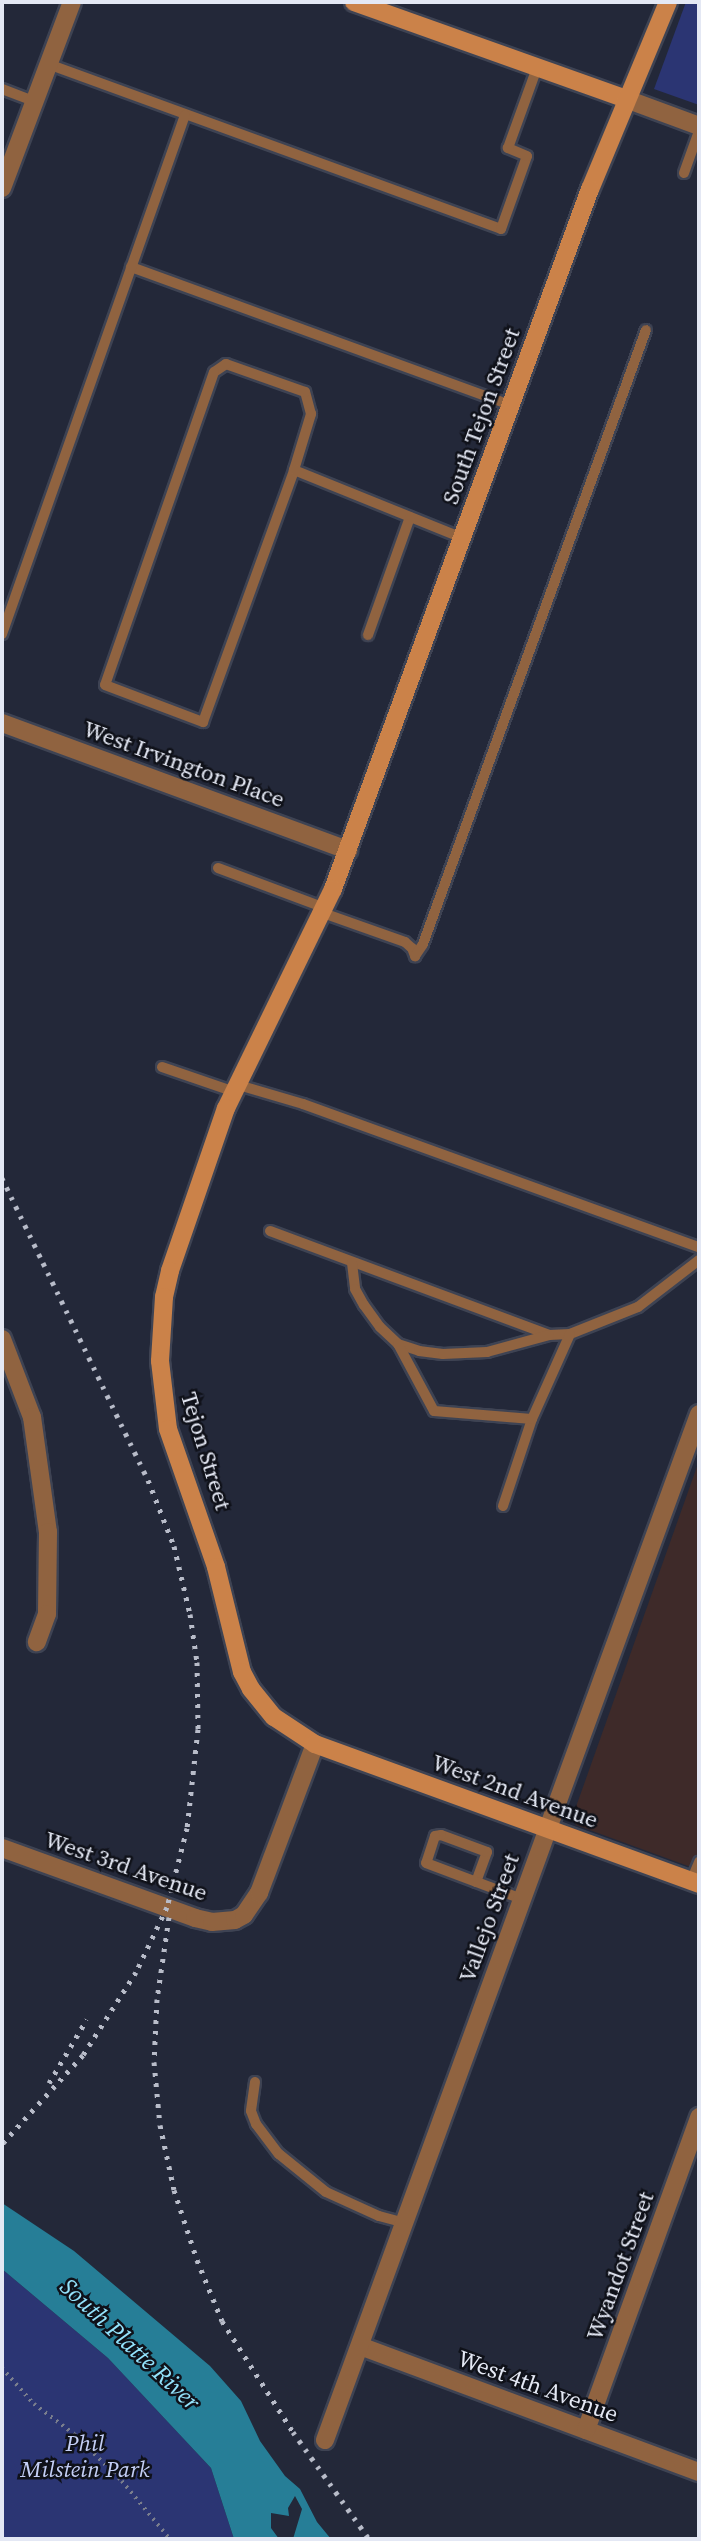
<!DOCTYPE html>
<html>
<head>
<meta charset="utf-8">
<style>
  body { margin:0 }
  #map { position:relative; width:701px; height:2541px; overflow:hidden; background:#232839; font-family:"Source Serif 4",serif }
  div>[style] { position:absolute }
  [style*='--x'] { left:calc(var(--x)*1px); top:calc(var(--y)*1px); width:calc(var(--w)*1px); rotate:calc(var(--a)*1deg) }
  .commercial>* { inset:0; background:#3e2a29 }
  .green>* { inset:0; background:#2b3573 }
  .water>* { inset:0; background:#267e97 }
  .path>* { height:3.5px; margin-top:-1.75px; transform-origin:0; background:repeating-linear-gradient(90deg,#7a7e8d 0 2px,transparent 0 7px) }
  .roads { filter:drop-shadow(2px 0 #3e4353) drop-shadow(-2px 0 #3e4353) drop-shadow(0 2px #3e4353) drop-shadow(0 -2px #3e4353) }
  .lane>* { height:10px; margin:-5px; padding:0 5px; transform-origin:5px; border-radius:5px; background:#906340 }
  .street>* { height:18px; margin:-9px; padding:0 9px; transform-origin:9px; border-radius:9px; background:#906340 }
  .secondary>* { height:18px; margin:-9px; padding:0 9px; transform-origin:9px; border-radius:9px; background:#cb8249 }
  .rail>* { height:5px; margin-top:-2.5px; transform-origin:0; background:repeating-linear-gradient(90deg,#b8bcc9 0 3.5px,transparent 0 10.5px) }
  span { translate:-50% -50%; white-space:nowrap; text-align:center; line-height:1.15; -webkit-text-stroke:5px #0f1119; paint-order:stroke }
  .street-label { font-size:23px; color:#e4e8f4 }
  .park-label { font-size:23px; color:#c4cff6; font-style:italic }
  .water-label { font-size:24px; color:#94e3fc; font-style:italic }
  .frame { position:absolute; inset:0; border:4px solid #e4e8f4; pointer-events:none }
</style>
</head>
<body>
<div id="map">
  <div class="commercial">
    <div style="clip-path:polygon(699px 1461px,699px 1870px,576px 1825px,572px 1818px)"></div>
  </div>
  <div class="green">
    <div style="clip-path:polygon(686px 2px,699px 2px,699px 105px,654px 89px)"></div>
    <div style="clip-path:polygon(2px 2269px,108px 2358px,211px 2468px,234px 2539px,7px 2539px,2px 2535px)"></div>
  </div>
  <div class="water">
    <div style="clip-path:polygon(2px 2203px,74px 2251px,210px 2366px,241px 2401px,260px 2441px,285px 2476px,300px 2489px,317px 2522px,331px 2539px,293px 2539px,302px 2509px,295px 2496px,288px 2508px,289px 2516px,271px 2513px,271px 2528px,279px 2539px,234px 2539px,211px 2468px,108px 2358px,2px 2269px)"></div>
  </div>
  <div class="path">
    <div style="--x:2;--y:2368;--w:48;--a:48.4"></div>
    <div style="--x:34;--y:2404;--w:50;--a:36.9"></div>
    <div style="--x:74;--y:2434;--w:67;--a:44.4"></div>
    <div style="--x:122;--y:2481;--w:75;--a:50.4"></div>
  </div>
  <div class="roads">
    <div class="lane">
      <div style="--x:48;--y:64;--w:482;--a:20"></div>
      <div style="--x:501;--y:229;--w:77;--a:-70.4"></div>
      <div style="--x:527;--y:156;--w:21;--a:-157"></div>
      <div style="--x:508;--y:148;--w:85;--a:-70.1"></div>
      <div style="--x:2;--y:89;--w:34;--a:21"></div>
      <div style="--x:684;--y:173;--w:45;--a:-70.3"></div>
      <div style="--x:131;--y:267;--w:404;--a:20"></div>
      <div style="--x:294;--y:470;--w:59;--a:-73.1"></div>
      <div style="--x:311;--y:414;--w:23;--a:-105"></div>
      <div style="--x:305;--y:392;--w:84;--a:-160.5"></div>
      <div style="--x:226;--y:364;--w:14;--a:146"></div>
      <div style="--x:214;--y:372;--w:331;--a:109.2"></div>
      <div style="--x:105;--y:685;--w:105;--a:20.7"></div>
      <div style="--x:203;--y:722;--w:268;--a:-70.1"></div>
      <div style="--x:294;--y:470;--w:181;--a:22"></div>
      <div style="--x:2;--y:634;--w:550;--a:-70.58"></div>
      <div style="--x:368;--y:635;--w:125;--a:-70.4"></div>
      <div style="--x:218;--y:868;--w:114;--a:20.5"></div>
      <div style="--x:323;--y:913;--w:87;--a:19.5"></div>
      <div style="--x:405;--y:942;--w:9;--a:41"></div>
      <div style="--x:412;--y:948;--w:9;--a:69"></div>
      <div style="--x:415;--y:956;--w:14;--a:-56"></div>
      <div style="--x:423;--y:944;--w:653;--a:-70.04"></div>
      <div style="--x:162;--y:1067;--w:74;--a:18.9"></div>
      <div style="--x:235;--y:1084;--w:71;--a:16.4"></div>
      <div style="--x:303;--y:1104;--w:421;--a:19.9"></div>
      <div style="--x:270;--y:1231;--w:298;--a:20.4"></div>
      <div style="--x:549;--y:1335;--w:21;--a:-3"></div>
      <div style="--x:570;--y:1334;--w:73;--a:-21.7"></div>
      <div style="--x:638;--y:1307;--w:77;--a:-37.6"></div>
      <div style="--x:352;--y:1263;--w:26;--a:83"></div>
      <div style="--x:355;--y:1289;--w:18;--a:61"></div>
      <div style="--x:364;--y:1305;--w:27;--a:54"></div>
      <div style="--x:380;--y:1327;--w:25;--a:43"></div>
      <div style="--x:398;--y:1344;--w:22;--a:18"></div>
      <div style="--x:419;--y:1351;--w:24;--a:7"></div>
      <div style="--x:443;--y:1354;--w:44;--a:-2.6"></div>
      <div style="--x:487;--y:1352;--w:64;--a:-15.3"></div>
      <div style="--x:398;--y:1344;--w:76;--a:61.8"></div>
      <div style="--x:434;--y:1411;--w:98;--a:4.7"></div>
      <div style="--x:503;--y:1506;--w:92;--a:-71.6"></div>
      <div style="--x:532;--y:1419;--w:93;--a:-65.9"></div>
      <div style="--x:691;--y:1881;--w:21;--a:-67"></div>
      <div style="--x:476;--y:1882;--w:32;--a:-70"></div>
      <div style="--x:487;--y:1852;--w:49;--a:-159.7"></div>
      <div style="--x:441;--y:1835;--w:6;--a:171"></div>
      <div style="--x:435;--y:1836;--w:28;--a:108"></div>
      <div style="--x:426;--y:1863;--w:103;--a:20.6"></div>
      <div style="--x:255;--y:2082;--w:29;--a:98"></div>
      <div style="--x:251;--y:2111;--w:14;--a:69"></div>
      <div style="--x:256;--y:2124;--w:38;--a:53"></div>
      <div style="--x:279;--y:2154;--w:60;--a:39"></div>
      <div style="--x:326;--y:2192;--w:58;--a:24.4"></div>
      <div style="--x:379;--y:2216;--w:27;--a:15"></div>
    </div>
    <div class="street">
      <div style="--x:626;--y:99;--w:78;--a:20.3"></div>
      <div style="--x:2;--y:188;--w:199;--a:-69.4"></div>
      <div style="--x:2;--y:723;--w:369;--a:20.2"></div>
      <div style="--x:2;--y:1339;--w:84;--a:69"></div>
      <div style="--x:32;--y:1417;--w:116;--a:82.1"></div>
      <div style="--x:48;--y:1532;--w:82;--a:90.7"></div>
      <div style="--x:47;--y:1614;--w:30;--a:110"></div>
      <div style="--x:2;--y:1848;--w:205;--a:19.9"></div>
      <div style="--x:195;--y:1918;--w:17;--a:13"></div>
      <div style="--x:212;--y:1922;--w:23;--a:-5"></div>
      <div style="--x:235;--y:1920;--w:10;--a:-29"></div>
      <div style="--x:244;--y:1915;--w:27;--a:-56"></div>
      <div style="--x:259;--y:1893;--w:159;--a:-69.4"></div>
      <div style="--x:360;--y:2346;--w:362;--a:20.4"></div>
      <div style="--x:586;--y:2430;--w:333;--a:-70.1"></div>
      <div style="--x:325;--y:2440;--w:1092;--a:-69.97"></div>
    </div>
    <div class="secondary">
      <div style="--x:354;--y:2;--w:289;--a:19.6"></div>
      <div style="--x:668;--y:2;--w:203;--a:112.6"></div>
      <div style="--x:590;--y:189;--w:746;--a:110.16"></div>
      <div style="--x:333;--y:889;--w:244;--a:116"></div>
      <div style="--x:226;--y:1108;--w:172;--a:109"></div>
      <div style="--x:170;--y:1271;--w:27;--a:103"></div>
      <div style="--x:164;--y:1297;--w:64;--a:93.6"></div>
      <div style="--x:160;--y:1361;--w:68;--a:83.3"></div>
      <div style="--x:168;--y:1429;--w:146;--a:70.8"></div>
      <div style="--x:216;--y:1567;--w:108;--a:76.1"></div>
      <div style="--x:242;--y:1672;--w:19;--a:62"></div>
      <div style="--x:251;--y:1689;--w:36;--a:51"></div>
      <div style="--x:274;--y:1717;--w:49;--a:33.4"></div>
      <div style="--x:315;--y:1744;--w:409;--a:20"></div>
    </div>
  </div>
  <div class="rail">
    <div style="--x:2;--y:1178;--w:335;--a:64.2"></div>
    <div style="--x:148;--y:1480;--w:71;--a:68.5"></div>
    <div style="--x:174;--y:1546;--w:70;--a:76.8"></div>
    <div style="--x:190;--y:1614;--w:49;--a:81.7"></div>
    <div style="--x:197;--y:1662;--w:67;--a:89.1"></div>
    <div style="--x:198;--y:1729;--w:100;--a:96.3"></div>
    <div style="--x:187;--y:1828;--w:81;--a:104.2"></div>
    <div style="--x:167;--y:1907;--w:72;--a:115.5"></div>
    <div style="--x:136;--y:1972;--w:98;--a:122.6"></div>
    <div style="--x:83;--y:2055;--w:120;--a:132.3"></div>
    <div style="--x:169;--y:1917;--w:83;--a:98.3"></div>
    <div style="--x:157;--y:1999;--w:63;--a:92.7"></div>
    <div style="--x:154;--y:2062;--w:63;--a:84.6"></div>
    <div style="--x:160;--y:2125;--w:66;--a:77.8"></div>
    <div style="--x:174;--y:2190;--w:74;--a:71.8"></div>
    <div style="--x:197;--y:2260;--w:66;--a:67.7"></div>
    <div style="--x:222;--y:2321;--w:132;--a:57.4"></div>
    <div style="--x:293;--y:2432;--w:131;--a:54.6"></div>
    <div style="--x:49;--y:2083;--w:74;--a:-59.3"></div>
  </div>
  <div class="street-label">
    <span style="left:481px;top:416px;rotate:-70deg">South Tejon Street</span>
    <span style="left:184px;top:764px;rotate:20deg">West Irvington Place</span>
    <span style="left:206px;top:1451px;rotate:73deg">Tejon Street</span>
    <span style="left:515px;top:1791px;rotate:20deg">West 2nd Avenue</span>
    <span style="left:126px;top:1866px;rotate:19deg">West 3rd Avenue</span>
    <span style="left:489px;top:1918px;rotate:-70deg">Vallejo Street</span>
    <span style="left:620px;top:2266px;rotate:-70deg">Wyandot Street</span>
    <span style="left:538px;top:2386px;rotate:20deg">West 4th Avenue</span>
  </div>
  <div class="park-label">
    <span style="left:85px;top:2456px">Phil<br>Milstein Park</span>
  </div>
  <div class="water-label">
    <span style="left:130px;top:2344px;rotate:43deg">South Platte River</span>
  </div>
  <div class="frame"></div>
</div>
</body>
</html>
